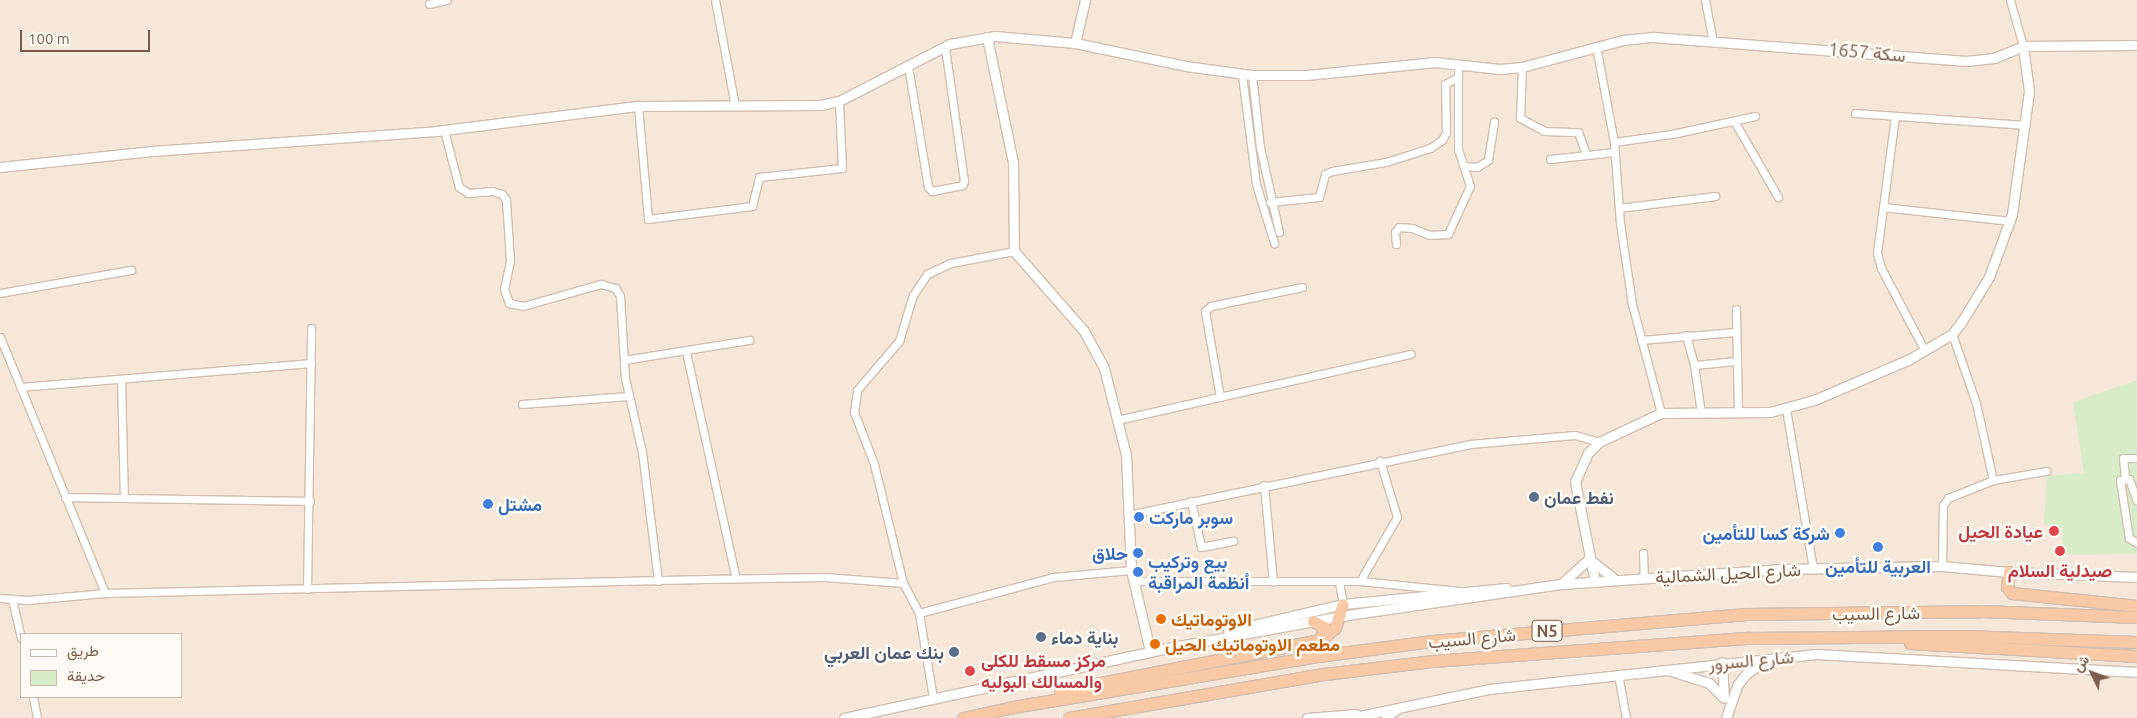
<!DOCTYPE html>
<html>
<head>
<meta charset="utf-8">
<style>
  body { margin:0 }
  #map { position:relative; width:2137px; height:718px; overflow:hidden; background:#fdf6ec; font-family:Ubuntu,Vazirmatn,sans-serif }
  div>[style] { position:absolute }
  [style*='--x'] { left:calc(var(--x)*1px); top:calc(var(--y)*1px); width:calc(var(--w)*1px); rotate:calc(var(--a)*1deg) }
  .residential>* { inset:0; background:#f5e8da }
  .green>* { inset:0; background:#d8ecc9 }
  .roads { filter:drop-shadow(1px 0 #d1beb0) drop-shadow(-1px 0 #d1beb0) drop-shadow(0 1px #d1beb0) drop-shadow(0 -1px #d1beb0) }
  .minor>* { height:7px; margin:-3.5px; padding:0 3.5px; transform-origin:3.5px; border-radius:3.5px; background:#fff }
  .tertiary>* { height:9px; margin:-4.5px; padding:0 4.5px; transform-origin:4.5px; border-radius:4.5px; background:#fff }
  .trunk>* { height:11px; margin:-5.5px; padding:0 5.5px; transform-origin:5.5px; border-radius:5.5px; background:#f9c8a4 }
  .dots>* { width:14px; height:14px; translate:-50% -50%; box-sizing:border-box; border:2px solid #fffaf3; border-radius:50% }
  span { translate:-50% -50%; white-space:nowrap; text-align:center; line-height:1.15; -webkit-text-stroke:5px #fffaf3; paint-order:stroke }
  .shield-label span { padding:1px 4px; background:#fffaf3; border:1px solid; border-radius:4px; -webkit-text-stroke-width:0 }
  .shield-label { font-size:16px; color:#7a5c4d; font-weight:700 }
  .street-label { font-size:18px; color:#7a5c4d }
  .service-label { font-size:18px; color:#4e5e75; font-weight:700 }
  .left { translate:0 -50%; text-align:left }
  .right { translate:-100% -50%; text-align:right }
  .shop-label { font-size:18px; color:#366cbe; font-weight:700 }
  .health-label { font-size:18px; color:#be3a42; font-weight:700 }
  .food-label { font-size:18px; color:#c56008; font-weight:700 }
  .legend { position:absolute; left:20px; top:633px; width:162px; height:65px; box-sizing:border-box; background:#fffaf3; border:1px solid #cabbb1; margin:0; padding:6px 9px; list-style:none; font-size:15px; color:#7a5c4d }
  .legend li { display:flex; align-items:center; gap:10px; height:25px }
  .legend b { width:25px; border:1px solid #cabbb1 }
  .north { position:absolute; left:2067px; top:648px; width:50px; height:50px; -webkit-text-stroke:4px #fffaf3; paint-order:stroke; rotate:312deg; font-size:14px; font-weight:700; line-height:20px; text-align:center; color:#7a5c4d }
  .north::after { content:''; display:block; margin:auto; width:18px; height:22px; background:#7a5c4d; clip-path:polygon(50% 0,100% 100%,50% 72%,0 100%) }
  .scale { position:absolute; left:20px; top:30px; width:130px; height:22px; box-sizing:border-box; border:2px solid #7a5c4d; border-top:0; padding-left:6px; font-size:15px; line-height:18px; white-space:nowrap; color:#7a5c4d; -webkit-text-stroke:4px #fffaf3; paint-order:stroke }
</style>
</head>
<body>
<div id="map">
  <div class="residential">
    <div style="clip-path:polygon(evenodd,0 0,2137px 0,2137px 718px,0 718px,0 0,21px 634px,181px 634px,181px 697px,21px 697px,21px 634px)"></div>
  </div>
  <div class="green">
    <div style="clip-path:polygon(2137px 380px,2137px 554px,2063px 555px,2062px 529px,2044px 524px,2047px 476px,2084px 473px,2073px 402px)"></div>
  </div>
  <div class="roads">
    <div class="minor">
      <div style="--x:715;--y:0;--w:108;--a:79.3"></div>
      <div style="--x:1705;--y:0;--w:43;--a:79.2"></div>
      <div style="--x:2010;--y:0;--w:48;--a:74.2"></div>
      <div style="--x:429;--y:4;--w:18;--a:-13"></div>
      <div style="--x:1596;--y:46;--w:98;--a:79.4"></div>
      <div style="--x:1614;--y:142;--w:81;--a:85.8"></div>
      <div style="--x:1620;--y:223;--w:82;--a:81.6"></div>
      <div style="--x:1632;--y:304;--w:113;--a:75.1"></div>
      <div style="--x:908;--y:66;--w:123;--a:80.6"></div>
      <div style="--x:928;--y:187;--w:6;--a:45"></div>
      <div style="--x:932;--y:191;--w:31;--a:-11"></div>
      <div style="--x:962;--y:185;--w:4;--a:-63"></div>
      <div style="--x:964;--y:181;--w:135;--a:-98.1"></div>
      <div style="--x:1522;--y:67;--w:51;--a:92.2"></div>
      <div style="--x:1520;--y:118;--w:27;--a:28"></div>
      <div style="--x:1544;--y:131;--w:34;--a:2"></div>
      <div style="--x:1578;--y:132;--w:23;--a:70"></div>
      <div style="--x:1242;--y:75;--w:110;--a:82.7"></div>
      <div style="--x:1256;--y:184;--w:62;--a:73"></div>
      <div style="--x:1252;--y:75;--w:72;--a:83.7"></div>
      <div style="--x:1260;--y:147;--w:87;--a:77.4"></div>
      <div style="--x:638;--y:106;--w:113;--a:84.9"></div>
      <div style="--x:648;--y:219;--w:105;--a:-7.1"></div>
      <div style="--x:752;--y:206;--w:30;--a:-76"></div>
      <div style="--x:759;--y:177;--w:83;--a:-6.2"></div>
      <div style="--x:842;--y:168;--w:67;--a:-92.6"></div>
      <div style="--x:1855;--y:113;--w:171;--a:4"></div>
      <div style="--x:1895;--y:116;--w:138;--a:97.5"></div>
      <div style="--x:1877;--y:253;--w:16;--a:75"></div>
      <div style="--x:1881;--y:268;--w:94;--a:62.1"></div>
      <div style="--x:1734;--y:121;--w:88;--a:59.9"></div>
      <div style="--x:444;--y:130;--w:59;--a:75.3"></div>
      <div style="--x:459;--y:187;--w:11;--a:34"></div>
      <div style="--x:468;--y:193;--w:24;--a:-5"></div>
      <div style="--x:492;--y:191;--w:10;--a:17"></div>
      <div style="--x:502;--y:194;--w:7;--a:56"></div>
      <div style="--x:506;--y:200;--w:61;--a:86.2"></div>
      <div style="--x:510;--y:261;--w:29;--a:102"></div>
      <div style="--x:504;--y:289;--w:15;--a:70"></div>
      <div style="--x:509;--y:303;--w:14;--a:12"></div>
      <div style="--x:523;--y:306;--w:81;--a:-15.8"></div>
      <div style="--x:601;--y:284;--w:15;--a:16"></div>
      <div style="--x:615;--y:288;--w:9;--a:58"></div>
      <div style="--x:620;--y:296;--w:82;--a:86.5"></div>
      <div style="--x:625;--y:378;--w:76;--a:77.1"></div>
      <div style="--x:642;--y:452;--w:130;--a:82.9"></div>
      <div style="--x:1614;--y:142;--w:59;--a:-7.9"></div>
      <div style="--x:1672;--y:134;--w:85;--a:-12.2"></div>
      <div style="--x:1550;--y:159;--w:65;--a:-6.1"></div>
      <div style="--x:1465;--y:166;--w:12;--a:5"></div>
      <div style="--x:1477;--y:167;--w:13;--a:-32"></div>
      <div style="--x:1488;--y:160;--w:39;--a:-81"></div>
      <div style="--x:1270;--y:202;--w:49;--a:-5.8"></div>
      <div style="--x:1319;--y:197;--w:24;--a:-75"></div>
      <div style="--x:1325;--y:174;--w:8;--a:-23"></div>
      <div style="--x:1332;--y:171;--w:55;--a:-9.5"></div>
      <div style="--x:1386;--y:162;--w:46;--a:-17.7"></div>
      <div style="--x:1430;--y:148;--w:14;--a:-34"></div>
      <div style="--x:1442;--y:140;--w:9;--a:-63"></div>
      <div style="--x:1446;--y:132;--w:48;--a:-91.2"></div>
      <div style="--x:1445;--y:84;--w:15;--a:-28"></div>
      <div style="--x:1883;--y:207;--w:128;--a:6.3"></div>
      <div style="--x:1619;--y:208;--w:97;--a:-7.1"></div>
      <div style="--x:1396;--y:244;--w:12;--a:-95"></div>
      <div style="--x:1395;--y:232;--w:6;--a:-51"></div>
      <div style="--x:1399;--y:227;--w:13;--a:4"></div>
      <div style="--x:1412;--y:228;--w:18;--a:22"></div>
      <div style="--x:1429;--y:235;--w:19;--a:-3"></div>
      <div style="--x:1448;--y:234;--w:53;--a:-65.4"></div>
      <div style="--x:1470;--y:186;--w:38;--a:-108"></div>
      <div style="--x:1458;--y:150;--w:86;--a:-90"></div>
      <div style="--x:0;--y:293;--w:133;--a:-10"></div>
      <div style="--x:1736;--y:309;--w:104;--a:88.9"></div>
      <div style="--x:1952;--y:334;--w:73;--a:70.8"></div>
      <div style="--x:1976;--y:403;--w:79;--a:77.6"></div>
      <div style="--x:1686;--y:335;--w:31;--a:75"></div>
      <div style="--x:1694;--y:365;--w:49;--a:81.7"></div>
      <div style="--x:0;--y:337;--w:277;--a:67.7"></div>
      <div style="--x:105;--y:593;--w:600;--a:-1.34"></div>
      <div style="--x:705;--y:579;--w:120;--a:-1"></div>
      <div style="--x:825;--y:577;--w:78;--a:4.4"></div>
      <div style="--x:1641;--y:340;--w:94;--a:-4.9"></div>
      <div style="--x:686;--y:352;--w:232;--a:77.6"></div>
      <div style="--x:624;--y:360;--w:127;--a:-9.1"></div>
      <div style="--x:1694;--y:365;--w:42;--a:-5.4"></div>
      <div style="--x:121;--y:379;--w:119;--a:88.6"></div>
      <div style="--x:20;--y:387;--w:292;--a:-4.7"></div>
      <div style="--x:1220;--y:397;--w:87;--a:-99.9"></div>
      <div style="--x:1205;--y:311;--w:8;--a:-40"></div>
      <div style="--x:1211;--y:306;--w:93;--a:-11.8"></div>
      <div style="--x:522;--y:404;--w:107;--a:-4.3"></div>
      <div style="--x:1786;--y:409;--w:161;--a:80.4"></div>
      <div style="--x:1117;--y:420;--w:301;--a:-12.7"></div>
      <div style="--x:2125;--y:477;--w:19;--a:-96"></div>
      <div style="--x:2123;--y:458;--w:14;--a:0"></div>
      <div style="--x:1264;--y:485;--w:97;--a:84.7"></div>
      <div style="--x:65;--y:497;--w:245;--a:0.9"></div>
      <div style="--x:1191;--y:501;--w:47;--a:77.7"></div>
      <div style="--x:1201;--y:547;--w:33;--a:-11"></div>
      <div style="--x:2137;--y:501;--w:23;--a:-110"></div>
      <div style="--x:2129;--y:479;--w:9;--a:174"></div>
      <div style="--x:2120;--y:480;--w:59;--a:81.2"></div>
      <div style="--x:2129;--y:538;--w:9;--a:32"></div>
      <div style="--x:1128;--y:515;--w:349;--a:-11.7"></div>
      <div style="--x:1470;--y:444;--w:105;--a:-4.9"></div>
      <div style="--x:1575;--y:435;--w:25;--a:16"></div>
      <div style="--x:1643;--y:553;--w:25;--a:88"></div>
      <div style="--x:1942;--y:566;--w:61;--a:-89.1"></div>
      <div style="--x:1943;--y:505;--w:9;--a:-54"></div>
      <div style="--x:1948;--y:498;--w:48;--a:-21.8"></div>
      <div style="--x:1993;--y:480;--w:54;--a:-9.6"></div>
      <div style="--x:1133;--y:581;--w:227;--a:0"></div>
      <div style="--x:1360;--y:581;--w:100;--a:5.7"></div>
      <div style="--x:1360;--y:581;--w:74;--a:-60"></div>
      <div style="--x:1397;--y:517;--w:59;--a:-106.9"></div>
      <div style="--x:1339;--y:582;--w:22;--a:80"></div>
      <div style="--x:307;--y:589;--w:261;--a:-89.1"></div>
      <div style="--x:0;--y:598;--w:28;--a:4"></div>
      <div style="--x:28;--y:600;--w:77;--a:-5.2"></div>
      <div style="--x:12;--y:599;--w:40;--a:77"></div>
      <div style="--x:919;--y:613;--w:139;--a:-15"></div>
      <div style="--x:1053;--y:577;--w:78;--a:-5.1"></div>
      <div style="--x:1618;--y:674;--w:45;--a:79.7"></div>
      <div style="--x:33;--y:697;--w:21;--a:79"></div>
      <div style="--x:933;--y:698;--w:86;--a:-99.4"></div>
      <div style="--x:919;--y:613;--w:34;--a:-118"></div>
      <div style="--x:903;--y:583;--w:122;--a:-103.7"></div>
      <div style="--x:874;--y:464;--w:56;--a:-111"></div>
      <div style="--x:854;--y:412;--w:22;--a:-82"></div>
      <div style="--x:857;--y:390;--w:65;--a:-49.4"></div>
      <div style="--x:899;--y:341;--w:48;--a:-73.1"></div>
      <div style="--x:913;--y:295;--w:25;--a:-56"></div>
      <div style="--x:927;--y:274;--w:26;--a:-25"></div>
      <div style="--x:951;--y:263;--w:64;--a:-10.8"></div>
      <div style="--x:1385;--y:718;--w:17;--a:-33"></div>
    </div>
    <div class="tertiary">
      <div style="--x:987;--y:37;--w:128;--a:78.3"></div>
      <div style="--x:1013;--y:162;--w:89;--a:89.4"></div>
      <div style="--x:1014;--y:251;--w:106;--a:48.8"></div>
      <div style="--x:1084;--y:331;--w:42;--a:61.6"></div>
      <div style="--x:1104;--y:368;--w:90;--a:75.8"></div>
      <div style="--x:1126;--y:455;--w:115;--a:87.5"></div>
      <div style="--x:1131;--y:570;--w:83;--a:76.8"></div>
      <div style="--x:1075;--y:43;--w:44;--a:-76.9"></div>
      <div style="--x:0;--y:167;--w:153;--a:-6"></div>
      <div style="--x:152;--y:151;--w:285;--a:-4"></div>
      <div style="--x:436;--y:131;--w:204;--a:-7.1"></div>
      <div style="--x:638;--y:106;--w:183;--a:-0.3"></div>
      <div style="--x:821;--y:105;--w:18;--a:-13"></div>
      <div style="--x:839;--y:101;--w:125;--a:-27.2"></div>
      <div style="--x:950;--y:44;--w:46;--a:-10.1"></div>
      <div style="--x:995;--y:36;--w:80;--a:5"></div>
      <div style="--x:1075;--y:43;--w:113;--a:11.7"></div>
      <div style="--x:1186;--y:66;--w:67;--a:7.8"></div>
      <div style="--x:1252;--y:75;--w:55;--a:0"></div>
      <div style="--x:1307;--y:75;--w:129;--a:-5.8"></div>
      <div style="--x:1435;--y:62;--w:65;--a:6.1"></div>
      <div style="--x:1500;--y:69;--w:22;--a:-5"></div>
      <div style="--x:1522;--y:67;--w:105;--a:-15"></div>
      <div style="--x:1623;--y:40;--w:30;--a:-6"></div>
      <div style="--x:1653;--y:37;--w:314;--a:4.4"></div>
      <div style="--x:1966;--y:61;--w:28;--a:-6"></div>
      <div style="--x:1994;--y:58;--w:31;--a:-22"></div>
      <div style="--x:2023;--y:46;--w:114;--a:-0.5"></div>
      <div style="--x:1589;--y:559;--w:34;--a:38"></div>
      <div style="--x:1595;--y:582;--w:102;--a:-101.3"></div>
      <div style="--x:1575;--y:482;--w:32;--a:-66"></div>
      <div style="--x:1588;--y:453;--w:16;--a:-45"></div>
      <div style="--x:1599;--y:442;--w:68;--a:-25.1"></div>
      <div style="--x:1661;--y:413;--w:109;--a:-0.5"></div>
      <div style="--x:1770;--y:412;--w:46;--a:-15.3"></div>
      <div style="--x:1814;--y:400;--w:102;--a:-23.1"></div>
      <div style="--x:1908;--y:360;--w:51;--a:-30.6"></div>
      <div style="--x:1952;--y:334;--w:16;--a:-52"></div>
      <div style="--x:1962;--y:321;--w:52;--a:-58.5"></div>
      <div style="--x:1989;--y:277;--w:67;--a:-69.9"></div>
      <div style="--x:2012;--y:214;--w:124;--a:-82.1"></div>
      <div style="--x:2029;--y:91;--w:45;--a:-97.6"></div>
      <div style="--x:1561;--y:584;--w:38;--a:-42"></div>
      <div style="--x:1228;--y:631;--w:118;--a:-13.2"></div>
      <div style="--x:1343;--y:604;--w:164;--a:-5.6"></div>
      <div style="--x:1722;--y:662;--w:35;--a:87"></div>
      <div style="--x:1668;--y:670;--w:43;--a:17.6"></div>
      <div style="--x:1709;--y:683;--w:21;--a:45"></div>
      <div style="--x:844;--y:718;--w:330;--a:-12.2"></div>
      <div style="--x:1167;--y:648;--w:177;--a:-10.4"></div>
      <div style="--x:1341;--y:616;--w:222;--a:-8.3"></div>
      <div style="--x:1561;--y:584;--w:222;--a:-3.9"></div>
      <div style="--x:1782;--y:569;--w:160;--a:-1.1"></div>
      <div style="--x:1942;--y:566;--w:67;--a:5.1"></div>
      <div style="--x:2009;--y:572;--w:128;--a:2.2"></div>
      <div style="--x:1307;--y:718;--w:49;--a:-4.7"></div>
      <div style="--x:1350;--y:718;--w:142;--a:-11.8"></div>
      <div style="--x:1489;--y:689;--w:329;--a:-6.1"></div>
      <div style="--x:1816;--y:654;--w:322;--a:3.2"></div>
      <div style="--x:1726;--y:718;--w:36;--a:-71"></div>
      <div style="--x:1738;--y:684;--w:14;--a:-51"></div>
      <div style="--x:1747;--y:673;--w:24;--a:-35"></div>
    </div>
    <div class="trunk">
      <div style="--x:2009;--y:572;--w:15;--a:98"></div>
      <div style="--x:2007;--y:587;--w:8;--a:50"></div>
      <div style="--x:2012;--y:593;--w:126;--a:5.9"></div>
      <div style="--x:1313;--y:621;--w:13;--a:29"></div>
      <div style="--x:1324;--y:627;--w:14;--a:107"></div>
      <div style="--x:1910;--y:643;--w:227;--a:3.3"></div>
      <div style="--x:1060;--y:691;--w:265;--a:-11.1"></div>
      <div style="--x:1320;--y:640;--w:19;--a:-39"></div>
      <div style="--x:1335;--y:628;--w:25;--a:-72"></div>
      <div style="--x:963;--y:718;--w:51;--a:-12.4"></div>
      <div style="--x:1013;--y:707;--w:310;--a:-9.5"></div>
      <div style="--x:1319;--y:656;--w:114;--a:-7.6"></div>
      <div style="--x:1432;--y:641;--w:315;--a:-4.9"></div>
      <div style="--x:1746;--y:614;--w:235;--a:-0.7"></div>
      <div style="--x:1981;--y:611;--w:156;--a:2.2"></div>
      <div style="--x:1069;--y:718;--w:260;--a:-9.8"></div>
      <div style="--x:1325;--y:674;--w:109;--a:-6.9"></div>
      <div style="--x:1433;--y:661;--w:317;--a:-4.2"></div>
      <div style="--x:1749;--y:638;--w:214;--a:-0.5"></div>
      <div style="--x:1963;--y:636;--w:174;--a:2"></div>
    </div>
  </div>
  <div class="dots">
    <div style="left:1534px;top:497px;background:#5c6f8a"></div>
    <div style="left:488px;top:504px;background:#3f7fe0"></div>
    <div style="left:1139px;top:517px;background:#3f7fe0"></div>
    <div style="left:2054px;top:531px;background:#e0444e"></div>
    <div style="left:1840px;top:533px;background:#3f7fe0"></div>
    <div style="left:1878px;top:547px;background:#3f7fe0"></div>
    <div style="left:2060px;top:551px;background:#e0444e"></div>
    <div style="left:1138px;top:553px;background:#3f7fe0"></div>
    <div style="left:1138px;top:572px;background:#3f7fe0"></div>
    <div style="left:1161px;top:619px;background:#e8710a"></div>
    <div style="left:1041px;top:637px;background:#5c6f8a"></div>
    <div style="left:1155px;top:644px;background:#e8710a"></div>
    <div style="left:954px;top:652px;background:#5c6f8a"></div>
    <div style="left:970px;top:671px;background:#e0444e"></div>
  </div>
  <div class="shield-label">
    <span style="left:1547px;top:631px">N5</span>
  </div>
  <div class="street-label">
    <span style="left:1867px;top:52px;rotate:5deg">سكة 1657</span>
    <span style="left:1728px;top:573px;rotate:-3deg">شارع الحيل الشمالية</span>
    <span style="left:1876px;top:613px;rotate:-1deg">شارع السيب</span>
    <span style="left:1472px;top:638px;rotate:-5deg">شارع السيب</span>
    <span style="left:1751px;top:660px;rotate:-5deg">شارع السرور</span>
  </div>
  <div class="service-label">
    <span class="left" style="left:1544px;top:497px">نفط عمان</span>
    <span class="left" style="left:1051px;top:637px">بناية دماء</span>
    <span class="right" style="left:944px;top:652px">بنك عمان العربي</span>
  </div>
  <div class="shop-label">
    <span class="left" style="left:498px;top:504px">مشتل</span>
    <span class="left" style="left:1149px;top:517px">سوبر ماركت</span>
    <span class="right" style="left:1830px;top:533px">شركة كسا للتأمين</span>
    <span class="right" style="left:1128px;top:553px">حلاق</span>
    <span class="left" style="left:1148px;top:572px">بيع وتركيب<br>أنظمة المراقبة</span>
    <span style="left:1878px;top:566px">العربية للتأمين</span>
  </div>
  <div class="health-label">
    <span class="right" style="left:2043px;top:531px">عيادة الحيل</span>
    <span style="left:2060px;top:570px">صيدلية السلام</span>
    <span class="left" style="left:981px;top:671px">مركز مسقط للكلى<br>والمسالك البوليه</span>
  </div>
  <div class="food-label">
    <span class="left" style="left:1171px;top:619px">الاوتوماتيك</span>
    <span class="left" style="left:1165px;top:644px">مطعم الاوتوماتيك الحيل</span>
  </div>
  <ul class="legend">
  <li><b style="height:6px;background:#fff"></b>طريق</li>
  <li><b style="height:14px;background:#d8ecc9"></b>حديقة</li>
  </ul>
  <div class="north">ش</div>
  <div class="scale">100 m</div>
</div>
</body>
</html>
